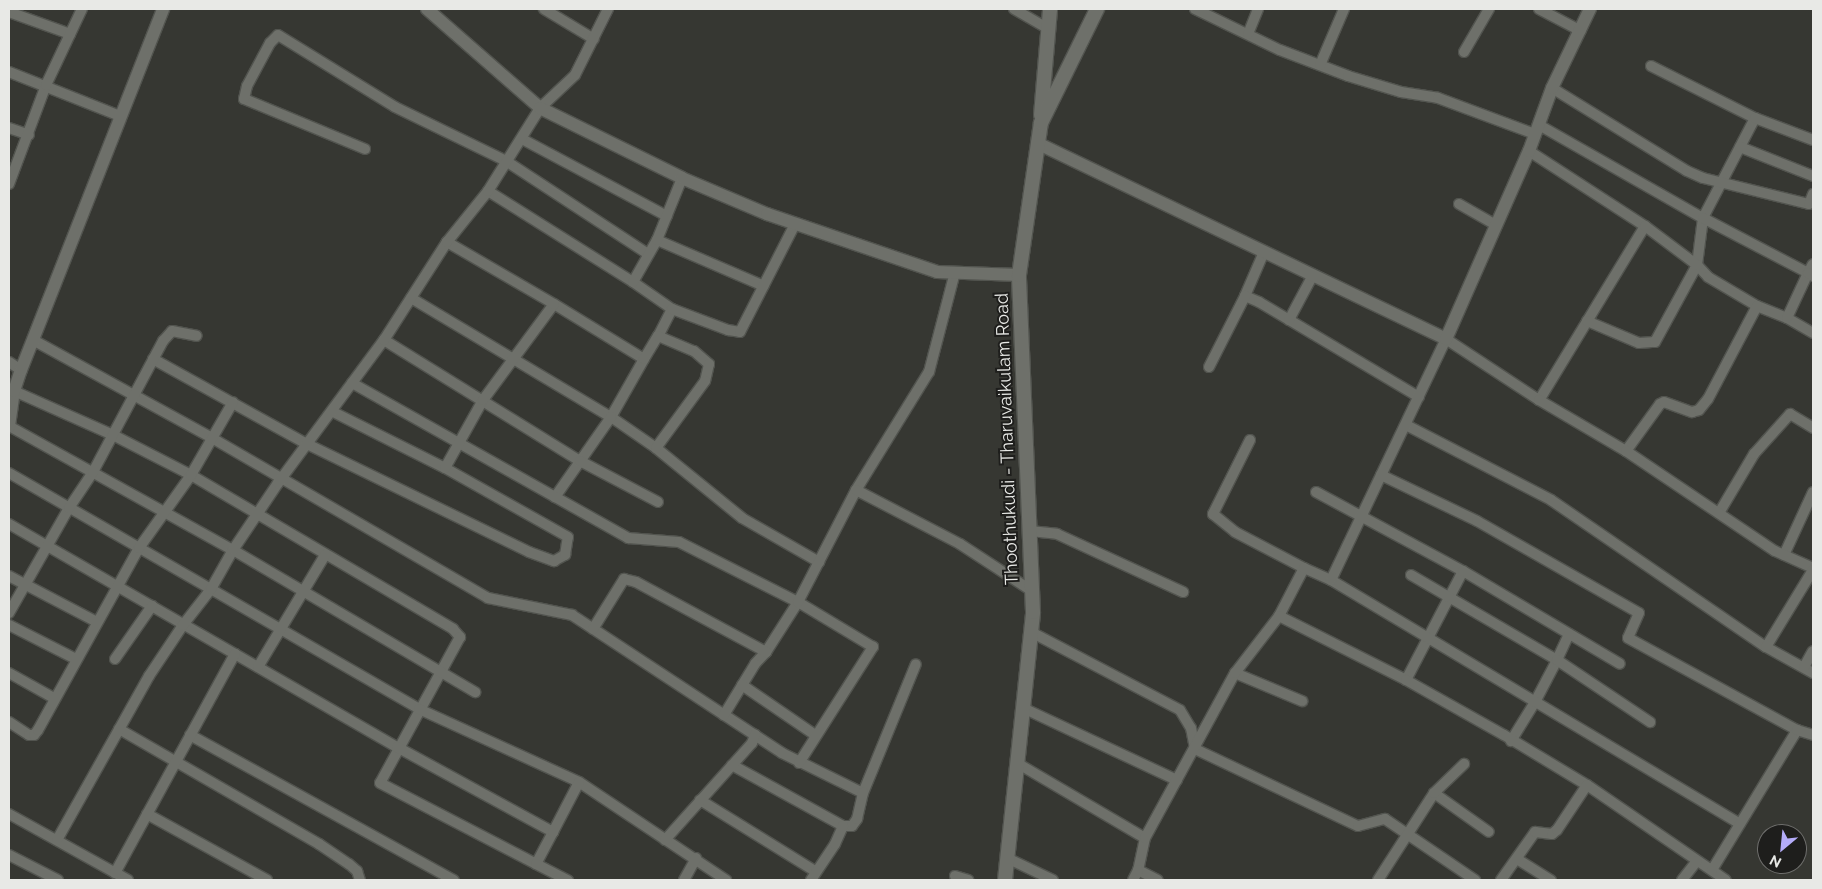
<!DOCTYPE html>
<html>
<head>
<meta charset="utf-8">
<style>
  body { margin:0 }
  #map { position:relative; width:1822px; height:889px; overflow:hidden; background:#363732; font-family:Raleway,sans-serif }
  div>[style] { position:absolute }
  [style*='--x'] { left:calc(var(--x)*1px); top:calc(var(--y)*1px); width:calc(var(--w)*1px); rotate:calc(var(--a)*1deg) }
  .roads { filter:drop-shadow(1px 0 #52544f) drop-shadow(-1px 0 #52544f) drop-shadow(0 1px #52544f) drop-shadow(0 -1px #52544f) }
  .minor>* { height:10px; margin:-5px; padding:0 5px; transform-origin:5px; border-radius:5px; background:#6e706a }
  .tertiary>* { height:12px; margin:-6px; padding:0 6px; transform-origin:6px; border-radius:6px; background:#6e706a }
  .secondary>* { height:14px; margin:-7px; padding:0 7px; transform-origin:7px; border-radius:7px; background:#6e706a }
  span { translate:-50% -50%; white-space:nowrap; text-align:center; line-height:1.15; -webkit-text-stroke:4px #1e1e1c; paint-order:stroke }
  .street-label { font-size:18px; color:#e8e9e6 }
  .frame { position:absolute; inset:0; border:10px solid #e8e9e6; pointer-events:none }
  .north { position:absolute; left:1757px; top:824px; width:50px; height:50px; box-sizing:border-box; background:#1e1e1c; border:1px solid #6f6f6d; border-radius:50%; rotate:208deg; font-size:14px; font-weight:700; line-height:20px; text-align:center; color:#e8e9e6 }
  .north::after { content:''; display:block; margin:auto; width:18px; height:22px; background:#b4acf9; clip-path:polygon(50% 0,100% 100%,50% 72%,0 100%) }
</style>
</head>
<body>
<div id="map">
  <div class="roads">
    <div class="minor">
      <div style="--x:544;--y:9;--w:58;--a:31"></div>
      <div style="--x:1014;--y:9;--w:39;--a:30"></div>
      <div style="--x:1195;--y:9;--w:94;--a:25.8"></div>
      <div style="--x:1280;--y:50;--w:73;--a:20.9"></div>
      <div style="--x:1348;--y:76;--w:55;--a:16.8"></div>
      <div style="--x:1401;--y:92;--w:37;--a:9"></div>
      <div style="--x:1438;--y:98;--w:103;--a:20.4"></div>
      <div style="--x:1539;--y:9;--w:47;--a:27.6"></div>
      <div style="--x:9;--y:12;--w:65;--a:19.8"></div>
      <div style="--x:1248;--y:34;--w:27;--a:-68"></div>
      <div style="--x:1464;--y:52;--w:50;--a:-59.8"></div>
      <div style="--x:1320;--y:65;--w:61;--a:-66.8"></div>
      <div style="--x:1651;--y:66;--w:116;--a:26.6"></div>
      <div style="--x:1755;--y:118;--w:113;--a:117.5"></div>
      <div style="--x:1703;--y:218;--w:47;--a:97.3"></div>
      <div style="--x:1697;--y:265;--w:16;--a:47"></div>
      <div style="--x:1708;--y:277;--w:57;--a:30.6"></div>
      <div style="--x:1757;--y:306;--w:32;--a:22"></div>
      <div style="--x:1787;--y:318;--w:30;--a:30"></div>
      <div style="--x:9;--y:72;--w:119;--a:21.6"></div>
      <div style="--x:1552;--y:88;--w:158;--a:31.6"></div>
      <div style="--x:1687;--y:171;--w:17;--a:24"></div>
      <div style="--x:1703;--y:178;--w:109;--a:13.8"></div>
      <div style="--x:1809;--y:204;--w:11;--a:-68"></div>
      <div style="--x:1755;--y:118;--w:62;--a:20.8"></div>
      <div style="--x:1539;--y:125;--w:189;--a:29.6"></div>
      <div style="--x:1703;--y:218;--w:119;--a:27.6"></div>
      <div style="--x:1808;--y:273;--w:10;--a:-61"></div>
      <div style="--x:9;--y:128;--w:21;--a:19"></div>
      <div style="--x:522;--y:139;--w:164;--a:28"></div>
      <div style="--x:1740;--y:147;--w:79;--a:21.7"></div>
      <div style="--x:365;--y:149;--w:131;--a:-157.5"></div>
      <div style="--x:244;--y:99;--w:13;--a:-77"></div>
      <div style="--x:247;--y:86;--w:49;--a:-61.9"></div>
      <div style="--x:270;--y:43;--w:11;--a:-45"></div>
      <div style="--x:278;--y:35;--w:137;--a:31.6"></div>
      <div style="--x:395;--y:107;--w:123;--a:25.9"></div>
      <div style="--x:506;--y:161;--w:170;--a:33.2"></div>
      <div style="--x:1529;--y:151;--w:138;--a:32.9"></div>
      <div style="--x:1645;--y:226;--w:204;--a:121.3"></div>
      <div style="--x:9;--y:184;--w:106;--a:-69.5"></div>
      <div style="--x:46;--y:85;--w:84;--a:-64.7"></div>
      <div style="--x:488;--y:191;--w:171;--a:32.1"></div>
      <div style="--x:633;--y:282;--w:47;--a:34.7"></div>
      <div style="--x:672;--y:309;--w:30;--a:117"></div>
      <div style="--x:1459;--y:204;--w:43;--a:29.6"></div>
      <div style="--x:657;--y:240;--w:116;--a:23.3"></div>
      <div style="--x:1264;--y:252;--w:48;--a:113.4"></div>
      <div style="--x:1245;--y:296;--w:15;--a:23"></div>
      <div style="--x:1259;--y:302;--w:186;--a:30.7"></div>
      <div style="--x:633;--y:282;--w:48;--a:-60.3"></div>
      <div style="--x:657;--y:240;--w:67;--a:-68"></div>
      <div style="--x:411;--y:298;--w:233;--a:30.8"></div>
      <div style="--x:611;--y:417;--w:55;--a:34.6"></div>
      <div style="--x:656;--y:448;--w:111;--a:39.1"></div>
      <div style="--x:742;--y:518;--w:89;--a:29.7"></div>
      <div style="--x:554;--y:304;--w:105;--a:31.4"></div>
      <div style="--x:644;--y:359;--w:67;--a:119.6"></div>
      <div style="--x:611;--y:417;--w:98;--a:125"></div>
      <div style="--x:672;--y:309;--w:60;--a:20.6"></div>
      <div style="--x:728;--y:330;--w:12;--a:9"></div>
      <div style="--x:740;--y:332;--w:121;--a:-63"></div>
      <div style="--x:1787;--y:318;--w:50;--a:-65"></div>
      <div style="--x:1808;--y:273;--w:6;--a:31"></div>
      <div style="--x:1289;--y:320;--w:51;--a:-61.9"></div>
      <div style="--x:1587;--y:321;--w:56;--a:22.9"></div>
      <div style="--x:1639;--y:343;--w:16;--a:-4"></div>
      <div style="--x:1655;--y:342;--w:88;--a:-61.4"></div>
      <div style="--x:1697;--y:265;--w:65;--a:-143.1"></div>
      <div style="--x:33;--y:340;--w:204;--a:28.7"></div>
      <div style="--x:212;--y:438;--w:319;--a:30.1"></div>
      <div style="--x:488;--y:598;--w:86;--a:11.4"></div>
      <div style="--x:572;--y:615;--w:251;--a:33.3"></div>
      <div style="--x:782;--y:753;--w:90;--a:26.3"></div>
      <div style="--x:863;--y:793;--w:139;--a:-67.7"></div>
      <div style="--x:384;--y:340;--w:230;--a:31.7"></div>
      <div style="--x:580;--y:461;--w:88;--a:27.7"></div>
      <div style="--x:153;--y:359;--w:176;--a:28.9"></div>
      <div style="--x:307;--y:444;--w:247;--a:25.9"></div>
      <div style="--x:529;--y:552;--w:27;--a:20"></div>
      <div style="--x:554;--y:561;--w:13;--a:-29"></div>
      <div style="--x:565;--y:555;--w:18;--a:-81"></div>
      <div style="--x:568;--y:537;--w:141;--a:-150.7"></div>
      <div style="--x:445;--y:468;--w:127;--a:-153.4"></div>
      <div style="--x:644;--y:359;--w:27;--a:-59"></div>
      <div style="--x:658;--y:336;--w:39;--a:23"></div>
      <div style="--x:694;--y:351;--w:20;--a:41"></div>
      <div style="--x:709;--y:364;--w:17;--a:103"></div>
      <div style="--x:705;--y:381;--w:83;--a:126.2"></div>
      <div style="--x:9;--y:362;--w:14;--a:34"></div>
      <div style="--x:1209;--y:367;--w:80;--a:-63.1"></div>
      <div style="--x:352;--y:383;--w:317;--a:29.3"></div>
      <div style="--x:628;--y:538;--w:51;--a:4.5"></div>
      <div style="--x:679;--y:542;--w:133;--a:26.8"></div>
      <div style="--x:798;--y:602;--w:59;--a:122.6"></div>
      <div style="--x:766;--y:652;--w:16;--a:133"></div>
      <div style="--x:755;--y:664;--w:60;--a:121.3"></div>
      <div style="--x:14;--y:391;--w:108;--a:24"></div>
      <div style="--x:113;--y:435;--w:88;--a:27.1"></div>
      <div style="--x:191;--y:475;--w:304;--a:30.4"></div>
      <div style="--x:453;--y:629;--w:11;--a:49"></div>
      <div style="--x:460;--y:637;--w:166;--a:118.7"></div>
      <div style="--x:380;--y:783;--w:176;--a:27.4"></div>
      <div style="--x:1406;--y:425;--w:163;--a:27.3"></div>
      <div style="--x:1551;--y:500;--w:260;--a:34.4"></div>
      <div style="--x:1766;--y:647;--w:54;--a:29"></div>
      <div style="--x:9;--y:426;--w:256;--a:29"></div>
      <div style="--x:233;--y:550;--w:281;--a:30.4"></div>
      <div style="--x:1250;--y:440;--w:83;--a:116.6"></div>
      <div style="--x:1213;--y:514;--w:28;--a:39"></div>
      <div style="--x:1235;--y:532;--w:78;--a:27.6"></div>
      <div style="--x:1626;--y:451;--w:58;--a:-54.1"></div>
      <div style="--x:1660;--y:404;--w:4;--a:-27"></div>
      <div style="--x:1664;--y:402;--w:30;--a:20"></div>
      <div style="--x:1692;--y:412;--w:7;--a:-16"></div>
      <div style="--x:1699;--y:410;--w:14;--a:-51"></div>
      <div style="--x:1708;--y:399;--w:105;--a:-62.2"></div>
      <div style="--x:445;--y:468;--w:78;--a:-60.8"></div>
      <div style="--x:483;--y:400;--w:119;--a:-53.5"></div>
      <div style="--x:554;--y:304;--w:124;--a:-149.9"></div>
      <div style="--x:9;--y:473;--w:473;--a:29.9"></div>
      <div style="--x:419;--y:709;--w:176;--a:24.5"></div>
      <div style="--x:579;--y:782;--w:177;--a:33.7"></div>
      <div style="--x:1381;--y:475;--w:106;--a:25.6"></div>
      <div style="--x:1477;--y:521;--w:186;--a:29.6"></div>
      <div style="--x:1639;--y:613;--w:27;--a:114"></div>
      <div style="--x:1628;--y:638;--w:192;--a:28.6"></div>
      <div style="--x:856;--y:490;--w:139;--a:-58.3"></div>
      <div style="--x:929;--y:372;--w:103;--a:-75.4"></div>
      <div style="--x:1316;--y:492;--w:167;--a:28.3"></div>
      <div style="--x:1463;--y:571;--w:123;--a:117.6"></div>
      <div style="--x:1719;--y:513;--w:69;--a:-59.3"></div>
      <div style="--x:1754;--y:454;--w:54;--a:-48"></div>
      <div style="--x:1790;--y:414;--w:27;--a:31"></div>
      <div style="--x:9;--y:524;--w:448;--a:29.9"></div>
      <div style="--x:397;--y:747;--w:178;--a:28.6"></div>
      <div style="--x:553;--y:832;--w:36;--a:118"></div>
      <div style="--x:536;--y:864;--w:36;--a:27"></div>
      <div style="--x:1030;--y:531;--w:27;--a:6"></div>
      <div style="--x:1057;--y:534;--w:139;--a:24.7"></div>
      <div style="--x:1784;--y:555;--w:69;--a:-65.3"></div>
      <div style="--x:1463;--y:571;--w:182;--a:30.6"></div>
      <div style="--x:1411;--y:575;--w:169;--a:30.2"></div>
      <div style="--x:1557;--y:660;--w:47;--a:117.6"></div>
      <div style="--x:1535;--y:702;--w:46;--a:121.6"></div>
      <div style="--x:9;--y:576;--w:99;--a:27.6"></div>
      <div style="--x:1331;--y:580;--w:476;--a:30.8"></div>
      <div style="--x:9;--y:613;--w:121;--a:-60.3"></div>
      <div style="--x:69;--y:508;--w:43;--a:-56.3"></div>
      <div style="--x:93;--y:472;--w:149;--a:-61.9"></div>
      <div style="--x:163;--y:341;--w:13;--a:-48"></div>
      <div style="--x:172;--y:331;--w:25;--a:11"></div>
      <div style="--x:1279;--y:616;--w:54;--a:-62.5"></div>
      <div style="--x:1304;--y:568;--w:30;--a:24"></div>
      <div style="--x:1331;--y:580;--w:267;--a:-64.5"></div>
      <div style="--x:1446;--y:339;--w:111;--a:33.3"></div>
      <div style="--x:1539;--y:400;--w:101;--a:30.4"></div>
      <div style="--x:1626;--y:451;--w:179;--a:33.9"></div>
      <div style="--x:1775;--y:551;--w:42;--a:24.1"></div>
      <div style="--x:9;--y:625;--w:75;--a:26.9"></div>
      <div style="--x:593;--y:629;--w:59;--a:-58.2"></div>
      <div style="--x:624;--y:579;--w:12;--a:14"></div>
      <div style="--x:636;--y:582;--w:148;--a:28.3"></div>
      <div style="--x:1031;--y:632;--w:168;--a:27.6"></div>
      <div style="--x:1180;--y:710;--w:21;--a:59"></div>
      <div style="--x:1191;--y:728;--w:21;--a:79"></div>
      <div style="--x:1195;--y:749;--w:180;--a:25.3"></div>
      <div style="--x:1358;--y:826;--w:28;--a:-15"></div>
      <div style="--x:1385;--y:819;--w:109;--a:34.1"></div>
      <div style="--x:1569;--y:634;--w:29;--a:115"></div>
      <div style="--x:1557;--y:660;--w:112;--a:33.7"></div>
      <div style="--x:1766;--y:647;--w:90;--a:-58.6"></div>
      <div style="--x:115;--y:659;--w:65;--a:-55.1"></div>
      <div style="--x:258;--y:667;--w:131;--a:-59.1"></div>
      <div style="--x:1804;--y:667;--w:18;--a:-61"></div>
      <div style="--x:9;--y:673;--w:51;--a:29.1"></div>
      <div style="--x:1235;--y:673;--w:73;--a:22.7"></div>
      <div style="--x:742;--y:685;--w:88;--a:34.4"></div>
      <div style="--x:1023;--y:708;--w:170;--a:25.1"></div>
      <div style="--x:9;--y:722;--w:24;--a:33"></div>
      <div style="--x:29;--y:735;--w:5;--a:0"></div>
      <div style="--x:34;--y:735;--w:6;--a:-51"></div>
      <div style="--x:38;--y:730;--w:208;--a:-61"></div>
      <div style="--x:139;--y:548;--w:90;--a:-54.5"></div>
      <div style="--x:191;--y:475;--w:84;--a:-60.1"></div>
      <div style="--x:119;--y:729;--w:231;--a:29.9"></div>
      <div style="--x:319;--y:844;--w:36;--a:34"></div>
      <div style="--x:349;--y:864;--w:11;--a:41"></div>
      <div style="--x:357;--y:871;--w:9;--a:72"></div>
      <div style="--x:190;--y:735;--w:301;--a:28.8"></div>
      <div style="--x:799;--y:763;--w:138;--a:-57.5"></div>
      <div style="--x:873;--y:647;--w:87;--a:-149"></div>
      <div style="--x:798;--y:602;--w:126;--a:-62.6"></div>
      <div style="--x:856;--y:490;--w:117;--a:27.4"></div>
      <div style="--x:960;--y:544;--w:86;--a:33.1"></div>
      <div style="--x:1017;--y:763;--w:148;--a:30.4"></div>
      <div style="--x:1145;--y:838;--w:33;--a:102"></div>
      <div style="--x:1138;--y:870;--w:22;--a:27"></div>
      <div style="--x:732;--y:765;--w:127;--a:28.8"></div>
      <div style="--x:843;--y:826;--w:9;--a:0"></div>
      <div style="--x:852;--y:826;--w:9;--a:-54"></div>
      <div style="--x:857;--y:819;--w:27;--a:-77"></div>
      <div style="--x:1434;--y:793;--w:67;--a:35.3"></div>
      <div style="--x:700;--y:800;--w:135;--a:31.7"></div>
      <div style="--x:9;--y:814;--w:136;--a:29"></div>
      <div style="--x:147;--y:814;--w:137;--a:28.8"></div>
      <div style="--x:553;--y:832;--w:56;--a:-62.5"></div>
      <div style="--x:1145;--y:838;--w:188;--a:-61.4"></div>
      <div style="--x:1235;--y:673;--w:72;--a:-52.3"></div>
      <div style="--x:1279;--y:616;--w:142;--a:26.7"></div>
      <div style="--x:1406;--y:680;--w:112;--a:29.3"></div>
      <div style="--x:1504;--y:735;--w:97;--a:31.1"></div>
      <div style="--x:1587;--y:785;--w:168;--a:34.4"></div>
      <div style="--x:57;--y:840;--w:188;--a:-60.7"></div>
      <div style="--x:149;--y:676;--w:61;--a:-56.3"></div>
      <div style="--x:183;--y:625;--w:46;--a:-52.1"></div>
      <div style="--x:211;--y:589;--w:45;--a:-60.6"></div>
      <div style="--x:233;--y:550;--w:81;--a:-56.1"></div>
      <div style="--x:278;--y:483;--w:178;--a:-53.5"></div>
      <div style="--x:384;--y:340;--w:117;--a:-57.3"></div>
      <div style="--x:447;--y:242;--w:65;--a:-51.2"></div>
      <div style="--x:488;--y:191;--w:98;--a:-57.9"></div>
      <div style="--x:540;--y:108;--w:48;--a:-43.3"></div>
      <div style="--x:575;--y:75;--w:74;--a:-63.4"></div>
      <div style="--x:665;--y:840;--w:130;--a:-48.1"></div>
      <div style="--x:752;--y:743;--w:9;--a:-69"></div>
      <div style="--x:9;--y:855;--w:55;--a:27"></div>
      <div style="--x:1007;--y:858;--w:51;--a:25.6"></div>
      <div style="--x:1517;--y:859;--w:40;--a:32"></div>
      <div style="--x:1712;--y:870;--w:164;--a:-58.7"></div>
      <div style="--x:1797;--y:730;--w:17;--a:17"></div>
      <div style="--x:115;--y:873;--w:250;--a:-61.3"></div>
      <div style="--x:955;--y:876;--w:14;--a:17"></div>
      <div style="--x:684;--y:880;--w:25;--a:-61"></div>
      <div style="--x:811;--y:880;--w:43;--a:-56.3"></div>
      <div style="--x:835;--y:844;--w:20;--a:-66"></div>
      <div style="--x:1133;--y:880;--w:11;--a:-63"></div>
      <div style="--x:1378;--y:880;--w:103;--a:-57.2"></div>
      <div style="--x:1434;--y:793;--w:42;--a:-44"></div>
      <div style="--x:1501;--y:880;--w:59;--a:-54.7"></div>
      <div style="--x:1535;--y:832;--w:17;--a:7"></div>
      <div style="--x:1552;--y:834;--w:6;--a:-39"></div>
      <div style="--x:1557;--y:830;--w:54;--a:-56.3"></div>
      <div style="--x:1682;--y:880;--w:24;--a:-52"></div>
    </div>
    <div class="tertiary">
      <div style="--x:427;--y:9;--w:150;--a:41.2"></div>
      <div style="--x:540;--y:108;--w:158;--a:26.2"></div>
      <div style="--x:682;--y:178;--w:92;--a:23"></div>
      <div style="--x:767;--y:214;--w:180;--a:18.8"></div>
      <div style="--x:937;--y:272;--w:82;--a:2.1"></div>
      <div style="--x:1037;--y:143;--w:454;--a:25.6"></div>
      <div style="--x:1446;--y:339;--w:206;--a:-66.2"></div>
      <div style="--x:1529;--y:151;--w:67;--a:-69.9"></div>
      <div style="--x:1552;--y:88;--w:88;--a:-64.3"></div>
      <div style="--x:9;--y:426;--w:35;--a:-82"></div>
      <div style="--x:14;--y:391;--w:22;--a:-72"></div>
      <div style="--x:21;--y:370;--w:388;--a:-68.5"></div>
    </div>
    <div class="secondary">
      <div style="--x:1041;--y:115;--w:106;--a:-85.1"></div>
      <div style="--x:1005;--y:880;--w:269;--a:-84"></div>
      <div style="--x:1033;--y:612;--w:337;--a:-92.4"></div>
      <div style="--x:1019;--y:275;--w:154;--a:-81.8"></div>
      <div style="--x:1041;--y:123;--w:127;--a:-63.8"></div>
    </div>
  </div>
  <div class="street-label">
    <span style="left:1007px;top:439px;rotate:-92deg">Thoothukudi - Tharuvaikulam Road</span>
  </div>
  <div class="frame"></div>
  <div class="north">N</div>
</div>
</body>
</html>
